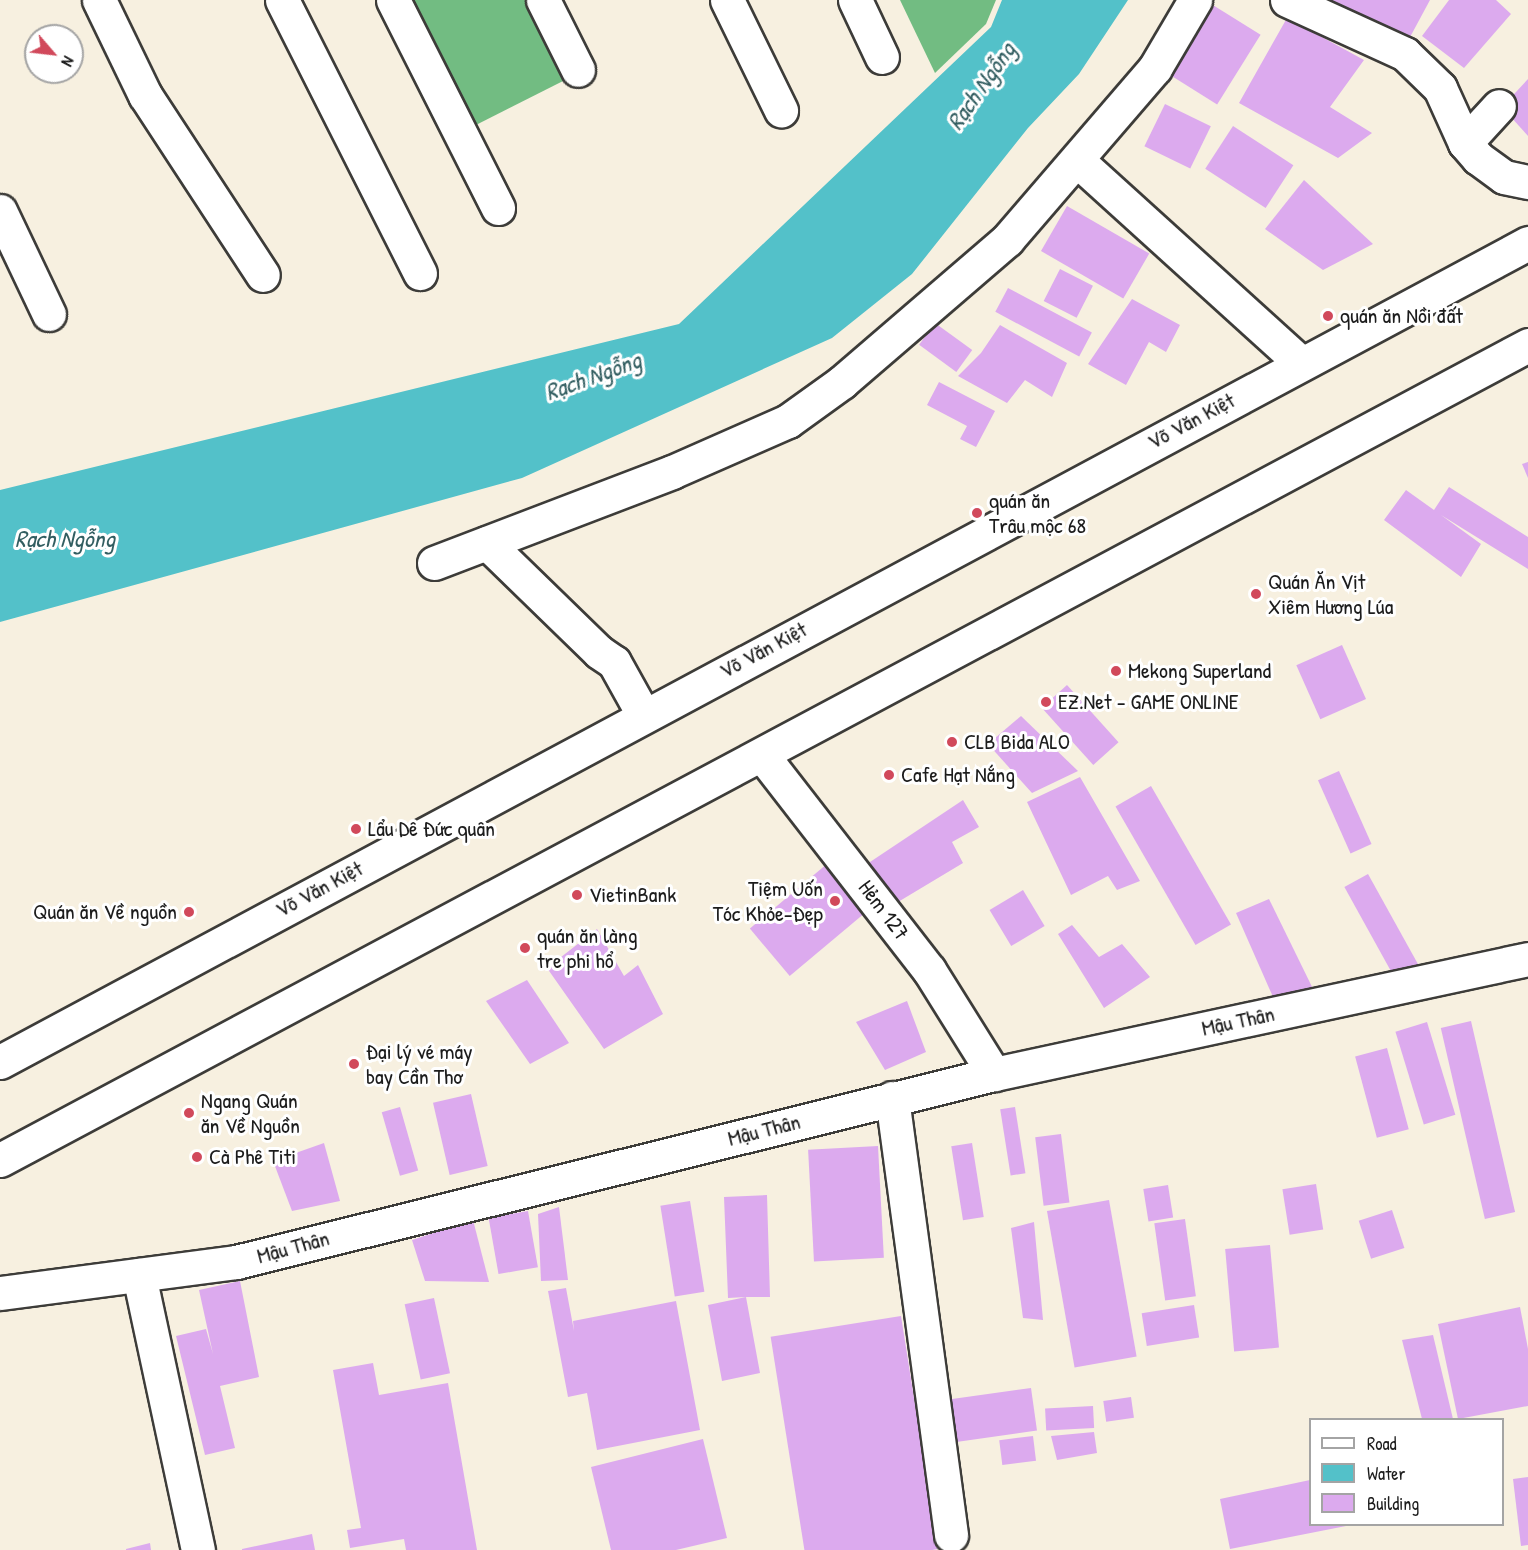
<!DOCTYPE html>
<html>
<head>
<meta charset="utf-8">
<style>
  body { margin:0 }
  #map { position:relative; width:1528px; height:1550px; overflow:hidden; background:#f7f0e0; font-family:"Patrick Hand",sans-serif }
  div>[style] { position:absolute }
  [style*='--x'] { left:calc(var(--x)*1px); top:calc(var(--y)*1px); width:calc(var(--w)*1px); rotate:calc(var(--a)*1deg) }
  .forest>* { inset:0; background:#72bc82 }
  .water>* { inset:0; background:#53c1c9 }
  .building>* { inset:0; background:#dcaaee; transform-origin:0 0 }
  .roads { filter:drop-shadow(2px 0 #3d3c39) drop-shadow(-2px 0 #3d3c39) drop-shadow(0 2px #3d3c39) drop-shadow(0 -2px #3d3c39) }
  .minor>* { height:33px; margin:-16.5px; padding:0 16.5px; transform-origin:16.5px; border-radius:16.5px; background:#fff }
  .major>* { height:33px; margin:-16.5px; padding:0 16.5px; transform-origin:16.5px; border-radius:16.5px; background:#fff }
  .dots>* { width:16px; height:16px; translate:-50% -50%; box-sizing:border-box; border:3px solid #fff; border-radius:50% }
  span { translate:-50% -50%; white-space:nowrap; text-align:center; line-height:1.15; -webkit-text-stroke:6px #fff; paint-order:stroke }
  .poi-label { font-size:22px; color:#1c1c1c }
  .left { translate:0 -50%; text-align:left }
  .right { translate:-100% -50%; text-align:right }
  .street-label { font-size:22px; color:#1c1c1c }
  .water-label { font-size:24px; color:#325e61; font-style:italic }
  .legend { position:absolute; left:1309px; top:1418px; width:195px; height:108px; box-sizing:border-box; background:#fff; border:2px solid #a4a4a4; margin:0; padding:8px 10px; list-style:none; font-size:18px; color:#1c1c1c }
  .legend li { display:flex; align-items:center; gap:12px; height:30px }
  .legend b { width:30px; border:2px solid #a4a4a4 }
  .north { position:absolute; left:24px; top:24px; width:60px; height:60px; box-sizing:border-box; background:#fff; border:2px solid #a4a4a4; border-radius:50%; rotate:118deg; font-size:16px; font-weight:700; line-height:24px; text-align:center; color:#1c1c1c }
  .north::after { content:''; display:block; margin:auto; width:21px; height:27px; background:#d1495b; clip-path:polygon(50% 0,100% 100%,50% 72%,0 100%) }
</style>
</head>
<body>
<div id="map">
  <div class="forest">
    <div style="clip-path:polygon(402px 0,534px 0,571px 77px,468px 129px)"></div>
    <div style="clip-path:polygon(900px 0,996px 0,986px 24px,935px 73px)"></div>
  </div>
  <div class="water">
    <div style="clip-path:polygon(1002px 0,1128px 0,1079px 74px,1028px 128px,912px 274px,832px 338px,522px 478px,0 622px,0 490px,679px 324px,991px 27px)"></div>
  </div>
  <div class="building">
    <div style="clip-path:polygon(1316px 0,1430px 0,1409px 39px)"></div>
    <div style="clip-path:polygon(1449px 0,1496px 0,1511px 14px,1464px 68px,1422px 36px)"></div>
    <div style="left:1208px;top:2px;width:62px;height:82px;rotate:32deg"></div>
    <div style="clip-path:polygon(1287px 18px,1364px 60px,1330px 107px,1372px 133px,1338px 158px,1239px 103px)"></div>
    <div style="clip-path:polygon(1528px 79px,1528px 136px,1502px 107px)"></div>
    <div style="left:1165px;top:104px;width:51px;height:47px;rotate:26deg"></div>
    <div style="left:1233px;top:126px;width:72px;height:51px;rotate:33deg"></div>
    <div style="clip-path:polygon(1304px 180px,1373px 244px,1323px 270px,1265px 229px)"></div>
    <div style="left:1067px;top:206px;width:95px;height:52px;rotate:30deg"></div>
    <div style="left:1060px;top:269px;width:37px;height:36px;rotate:27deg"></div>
    <div style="left:1008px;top:288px;width:95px;height:27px;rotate:28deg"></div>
    <div style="clip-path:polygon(1132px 299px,1180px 325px,1166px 352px,1149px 342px,1126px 385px,1088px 364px)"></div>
    <div style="left:935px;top:323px;width:46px;height:27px;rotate:36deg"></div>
    <div style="clip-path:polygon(1000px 325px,1067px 363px,1052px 397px,1025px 380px,1007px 403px,958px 376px,981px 353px)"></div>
    <div style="clip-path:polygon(939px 382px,995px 411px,976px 447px,960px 439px,967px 426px,927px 405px)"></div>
    <div style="clip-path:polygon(1528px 462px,1528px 478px,1522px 464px)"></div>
    <div style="clip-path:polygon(1449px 487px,1528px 537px,1528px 569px,1441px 515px,1481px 544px,1461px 577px,1384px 520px,1406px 490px,1434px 510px)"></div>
    <div style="left:1342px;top:645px;width:59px;height:50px;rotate:66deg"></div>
    <div style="left:1067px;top:685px;width:77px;height:34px;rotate:48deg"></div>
    <div style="clip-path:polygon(1021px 716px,1078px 771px,1032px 793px,988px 744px)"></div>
    <div style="left:1339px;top:771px;width:80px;height:23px;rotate:66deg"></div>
    <div style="clip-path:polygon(1080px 777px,1140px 881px,1117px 890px,1108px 876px,1071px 895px,1027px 802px)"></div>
    <div style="left:1151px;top:786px;width:160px;height:41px;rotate:60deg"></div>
    <div style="clip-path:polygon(963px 800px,979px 827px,952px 842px,963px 863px,893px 905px,867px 864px)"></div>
    <div style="left:828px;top:863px;width:62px;height:102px;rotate:50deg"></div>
    <div style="left:1368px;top:874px;width:113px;height:27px;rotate:61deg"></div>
    <div style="left:1023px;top:890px;width:42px;height:39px;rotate:59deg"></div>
    <div style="clip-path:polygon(1269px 899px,1317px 997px,1277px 1006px,1236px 913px)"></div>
    <div style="clip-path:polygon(1072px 925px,1099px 957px,1122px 944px,1150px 977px,1104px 1008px,1058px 934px)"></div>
    <div style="clip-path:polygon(597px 929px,624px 976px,638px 965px,663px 1014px,604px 1049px,547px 968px)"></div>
    <div style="clip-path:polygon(527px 980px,569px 1043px,530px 1064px,486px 1001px)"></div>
    <div style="clip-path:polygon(907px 1001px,926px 1052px,885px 1070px,856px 1022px)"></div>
    <div style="left:1471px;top:1021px;width:196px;height:31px;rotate:77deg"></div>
    <div style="left:1427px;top:1022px;width:97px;height:33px;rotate:73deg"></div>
    <div style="left:1387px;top:1048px;width:84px;height:33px;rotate:75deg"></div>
    <div style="left:471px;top:1094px;width:74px;height:39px;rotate:77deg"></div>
    <div style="left:400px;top:1107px;width:66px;height:19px;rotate:74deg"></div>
    <div style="left:1015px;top:1107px;width:67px;height:15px;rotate:81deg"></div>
    <div style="left:1061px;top:1134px;width:69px;height:26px;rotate:83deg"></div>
    <div style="clip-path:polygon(324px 1143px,340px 1201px,292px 1211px,273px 1161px)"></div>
    <div style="left:972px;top:1143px;width:75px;height:21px;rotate:81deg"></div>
    <div style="left:878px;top:1146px;width:112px;height:70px;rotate:87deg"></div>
    <div style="left:1316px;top:1184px;width:46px;height:34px;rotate:81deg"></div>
    <div style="left:1168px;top:1185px;width:33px;height:25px;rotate:81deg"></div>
    <div style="clip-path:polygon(767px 1195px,770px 1297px,746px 1297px,760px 1373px,722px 1381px,708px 1305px,746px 1297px,728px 1298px,724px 1197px)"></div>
    <div style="left:1109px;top:1200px;width:159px;height:63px;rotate:80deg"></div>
    <div style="left:690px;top:1201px;width:92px;height:30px;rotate:81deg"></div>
    <div style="clip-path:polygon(559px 1207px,568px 1280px,541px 1281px,538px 1214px)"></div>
    <div style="left:1392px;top:1210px;width:40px;height:35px;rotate:72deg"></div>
    <div style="left:528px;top:1211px;width:57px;height:40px;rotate:80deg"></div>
    <div style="left:1185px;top:1219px;width:78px;height:31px;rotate:82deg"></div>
    <div style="clip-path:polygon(473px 1220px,489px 1282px,425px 1281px,412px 1240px)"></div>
    <div style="clip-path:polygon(1034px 1222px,1043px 1320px,1023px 1318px,1011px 1228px)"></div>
    <div style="left:1270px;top:1245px;width:103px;height:45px;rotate:85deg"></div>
    <div style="clip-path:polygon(240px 1281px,259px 1377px,220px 1386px,235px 1448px,205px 1455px,176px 1336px,206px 1329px,213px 1354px,199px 1290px)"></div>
    <div style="clip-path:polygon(566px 1288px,574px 1331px,573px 1321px,676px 1301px,700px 1430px,597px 1450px,587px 1393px,568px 1397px,548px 1291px)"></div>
    <div style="left:434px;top:1298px;width:77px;height:30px;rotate:78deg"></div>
    <div style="left:1194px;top:1305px;width:33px;height:53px;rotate:81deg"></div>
    <div style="clip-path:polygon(1520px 1307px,1528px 1349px,1528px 1406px,1458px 1419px,1438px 1324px)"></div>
    <div style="left:901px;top:1316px;width:236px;height:132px;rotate:81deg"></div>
    <div style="clip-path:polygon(1433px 1335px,1453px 1419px,1422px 1419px,1402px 1340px)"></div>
    <div style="clip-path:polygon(373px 1363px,379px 1395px,448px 1383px,477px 1550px,406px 1550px,404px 1539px,350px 1548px,347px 1530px,361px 1528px,333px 1370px)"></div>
    <div style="left:1031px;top:1388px;width:43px;height:85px;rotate:82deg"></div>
    <div style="left:1131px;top:1397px;width:21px;height:28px;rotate:82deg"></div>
    <div style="left:1093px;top:1406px;width:22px;height:48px;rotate:87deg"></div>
    <div style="clip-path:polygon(1094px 1432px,1097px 1453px,1057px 1460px,1051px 1436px)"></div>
    <div style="left:1033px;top:1436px;width:25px;height:34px;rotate:83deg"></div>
    <div style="clip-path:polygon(703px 1439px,727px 1538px,676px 1550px,611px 1550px,591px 1467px)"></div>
    <div style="clip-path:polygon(1528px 1477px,1528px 1545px,1521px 1546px,1513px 1479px)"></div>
    <div style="clip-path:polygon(1310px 1480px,1310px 1524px,1346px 1526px,1230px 1549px,1220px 1499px)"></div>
    <div style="clip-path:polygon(312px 1534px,315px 1550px,242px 1550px,242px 1549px)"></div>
    <div style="clip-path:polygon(150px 1543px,151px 1550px,126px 1550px,126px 1549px)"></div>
  </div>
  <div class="roads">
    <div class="minor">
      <div style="--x:99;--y:0;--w:106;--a:64.2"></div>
      <div style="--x:145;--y:95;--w:215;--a:56.8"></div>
      <div style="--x:282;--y:0;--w:306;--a:63.2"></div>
      <div style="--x:393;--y:0;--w:233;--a:63.2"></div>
      <div style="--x:543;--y:0;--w:78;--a:63.4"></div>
      <div style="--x:727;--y:0;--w:123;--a:63.9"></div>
      <div style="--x:855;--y:0;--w:63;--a:64.7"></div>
      <div style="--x:1287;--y:0;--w:130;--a:24.6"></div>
      <div style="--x:1405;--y:54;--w:49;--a:44.2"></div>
      <div style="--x:1440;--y:88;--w:60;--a:65.6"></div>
      <div style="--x:1465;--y:143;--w:20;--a:49"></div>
      <div style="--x:1478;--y:158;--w:32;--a:36"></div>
      <div style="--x:1504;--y:177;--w:25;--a:12"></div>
      <div style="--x:1465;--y:143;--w:50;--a:-47.4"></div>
      <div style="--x:1078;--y:161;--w:301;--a:42.2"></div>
      <div style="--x:0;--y:211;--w:114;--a:64.6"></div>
      <div style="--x:487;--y:543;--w:156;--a:44.2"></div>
      <div style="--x:599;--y:652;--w:18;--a:34"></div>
      <div style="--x:614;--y:662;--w:60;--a:60.9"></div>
      <div style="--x:434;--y:563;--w:255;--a:-20.9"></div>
      <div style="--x:672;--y:472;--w:127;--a:-23.7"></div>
      <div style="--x:788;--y:421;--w:67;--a:-35.8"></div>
      <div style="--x:842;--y:382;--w:218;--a:-40.7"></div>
      <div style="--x:1007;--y:240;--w:227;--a:-49.3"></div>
      <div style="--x:1155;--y:68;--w:79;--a:-59.5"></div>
      <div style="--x:762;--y:755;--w:272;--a:52.2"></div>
      <div style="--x:929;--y:970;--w:123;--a:58"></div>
      <div style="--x:892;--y:1098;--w:441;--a:82.3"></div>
      <div style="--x:139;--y:1275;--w:281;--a:77.9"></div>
      <div style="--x:0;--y:1293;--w:238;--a:-7.5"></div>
      <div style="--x:236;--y:1262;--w:781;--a:-13.93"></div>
      <div style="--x:994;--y:1074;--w:546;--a:-12.15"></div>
    </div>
    <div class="major">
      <div style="--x:0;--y:1062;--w:1734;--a:-28.19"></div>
      <div style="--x:0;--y:1160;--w:1732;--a:-28.07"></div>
    </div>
  </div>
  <div class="dots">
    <div style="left:1328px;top:316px;background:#d1495b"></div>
    <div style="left:977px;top:513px;background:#d1495b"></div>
    <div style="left:1256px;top:594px;background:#d1495b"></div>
    <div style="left:1116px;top:671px;background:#d1495b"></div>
    <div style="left:1046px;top:702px;background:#d1495b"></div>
    <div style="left:952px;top:742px;background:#d1495b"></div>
    <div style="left:889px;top:775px;background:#d1495b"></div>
    <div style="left:356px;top:829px;background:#d1495b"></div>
    <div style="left:577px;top:895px;background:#d1495b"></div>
    <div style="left:835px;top:901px;background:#d1495b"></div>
    <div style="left:189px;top:912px;background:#d1495b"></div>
    <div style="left:525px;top:948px;background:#d1495b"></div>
    <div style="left:354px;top:1064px;background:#d1495b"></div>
    <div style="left:189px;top:1113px;background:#d1495b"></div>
    <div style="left:197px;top:1157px;background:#d1495b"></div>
  </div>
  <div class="poi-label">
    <span class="left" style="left:1340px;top:316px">quán ăn Nồi đất</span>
    <span class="left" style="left:989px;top:513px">quán ăn<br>Trâu mộc 68</span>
    <span class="left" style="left:1268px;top:594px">Quán Ăn Vịt<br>Xiêm Hương Lúa</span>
    <span class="left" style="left:1128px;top:671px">Mekong Superland</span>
    <span class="left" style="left:1058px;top:702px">EZ.Net - GAME ONLINE</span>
    <span class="left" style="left:964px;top:742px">CLB Bida ALO</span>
    <span class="left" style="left:901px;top:775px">Cafe Hạt Nắng</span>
    <span class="left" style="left:368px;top:829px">Lẩu Dê Đức quân</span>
    <span class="right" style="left:823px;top:901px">Tiệm Uốn<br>Tóc Khỏe-Đẹp</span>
    <span class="left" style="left:589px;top:895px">VietinBank</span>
    <span class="right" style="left:177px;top:912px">Quán ăn Về nguồn</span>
    <span class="left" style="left:537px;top:948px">quán ăn làng<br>tre phi hổ</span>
    <span class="left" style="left:366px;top:1064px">Đại lý vé máy<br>bay Cần Thơ</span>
    <span class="left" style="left:201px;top:1113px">Ngang Quán<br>ăn Về Nguồn</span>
    <span class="left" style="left:209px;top:1157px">Cà Phê Titi</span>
  </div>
  <div class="street-label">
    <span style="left:1191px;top:421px;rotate:-28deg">Võ Văn Kiệt</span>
    <span style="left:763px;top:650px;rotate:-28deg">Võ Văn Kiệt</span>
    <span style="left:319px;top:889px;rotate:-28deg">Võ Văn Kiệt</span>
    <span style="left:884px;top:910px;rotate:53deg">Hẻm 127</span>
    <span style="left:1238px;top:1021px;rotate:-12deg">Mậu Thân</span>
    <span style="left:764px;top:1130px;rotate:-14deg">Mậu Thân</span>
    <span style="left:293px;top:1247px;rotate:-15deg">Mậu Thân</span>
  </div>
  <div class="water-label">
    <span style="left:981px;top:86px;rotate:-55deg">Rạch Ngỗng</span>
    <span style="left:593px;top:376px;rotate:-20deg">Rạch Ngỗng</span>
    <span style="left:65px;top:539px">Rạch Ngỗng</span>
  </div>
  <ul class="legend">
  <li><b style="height:8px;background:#fff"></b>Road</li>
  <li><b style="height:16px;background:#53c1c9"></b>Water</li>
  <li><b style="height:16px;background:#dcaaee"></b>Building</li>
  </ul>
  <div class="north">N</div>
</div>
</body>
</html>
